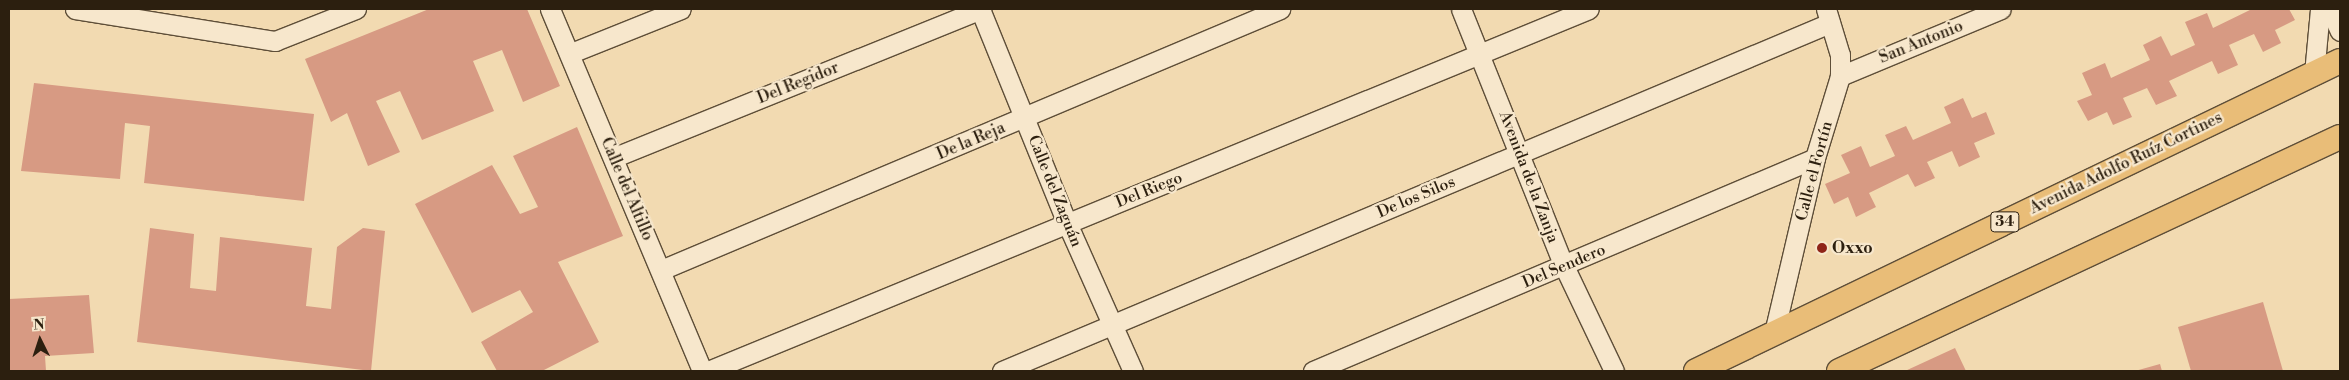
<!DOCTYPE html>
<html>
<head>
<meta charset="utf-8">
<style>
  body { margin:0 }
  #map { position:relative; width:2349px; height:380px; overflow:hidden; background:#f2dab1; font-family:"Libre Bodoni",serif }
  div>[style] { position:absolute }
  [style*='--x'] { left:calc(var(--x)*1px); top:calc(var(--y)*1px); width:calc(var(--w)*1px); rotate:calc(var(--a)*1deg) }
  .building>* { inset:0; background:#d79a83 }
  .roads { filter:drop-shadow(1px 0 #5e4e38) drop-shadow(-1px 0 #5e4e38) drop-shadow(0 1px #5e4e38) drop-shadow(0 -1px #5e4e38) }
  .minor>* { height:19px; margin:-9.5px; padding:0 9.5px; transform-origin:9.5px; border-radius:9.5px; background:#f7e7cc }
  .major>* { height:24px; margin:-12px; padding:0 12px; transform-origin:12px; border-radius:12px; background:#e9bd78 }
  .dots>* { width:14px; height:14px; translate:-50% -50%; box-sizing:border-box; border:2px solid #f7e7cc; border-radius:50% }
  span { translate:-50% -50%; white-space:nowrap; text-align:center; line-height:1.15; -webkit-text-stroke:4.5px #f7e7cc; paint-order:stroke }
  .shield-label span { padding:1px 4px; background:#f7e7cc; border:1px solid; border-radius:4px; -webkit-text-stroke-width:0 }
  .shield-label { font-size:15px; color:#2c1f0f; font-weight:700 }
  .street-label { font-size:16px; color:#2c1f0f }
  .poi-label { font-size:16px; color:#2c1f0f; font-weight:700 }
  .left { translate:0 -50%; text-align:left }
  .frame { position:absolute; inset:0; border:10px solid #2c1f0f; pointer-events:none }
  .north { position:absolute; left:15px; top:315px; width:50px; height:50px; -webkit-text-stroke:4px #f7e7cc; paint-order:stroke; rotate:356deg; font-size:14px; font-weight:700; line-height:20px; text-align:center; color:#2c1f0f }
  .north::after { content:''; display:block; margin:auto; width:18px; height:22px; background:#2c1f0f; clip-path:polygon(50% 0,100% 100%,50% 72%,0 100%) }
</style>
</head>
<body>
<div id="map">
  <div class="building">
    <div style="clip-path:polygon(429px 9px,527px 9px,560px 86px,523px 102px,502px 50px,473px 61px,494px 111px,422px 140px,400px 91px,376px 101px,400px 152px,368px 166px,347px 113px,331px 122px,305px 59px)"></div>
    <div style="clip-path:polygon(2252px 9px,2289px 9px,2295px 20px,2275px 30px,2281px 43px,2263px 52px,2254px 34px,2229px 45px,2238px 65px,2218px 74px,2212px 61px,2169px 81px,2177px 96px,2156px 105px,2147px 88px,2123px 98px,2132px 117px,2113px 125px,2107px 112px,2088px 121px,2077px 101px,2092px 95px,2082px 73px,2105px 63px,2111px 78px,2150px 60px,2143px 45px,2161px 36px,2171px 56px,2195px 45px,2185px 22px,2207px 13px,2213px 28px)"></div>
    <div style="clip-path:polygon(34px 83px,314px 114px,304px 201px,144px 183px,150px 126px,125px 123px,120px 179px,21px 171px)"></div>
    <div style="clip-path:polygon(1963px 98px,1972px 118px,1986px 112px,1995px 134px,1974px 143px,1980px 157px,1959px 167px,1952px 151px,1927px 162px,1935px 178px,1915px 187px,1908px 174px,1869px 193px,1876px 207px,1856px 217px,1848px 197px,1834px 204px,1825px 184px,1850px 173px,1841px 155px,1861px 146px,1870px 167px,1895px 156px,1885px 135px,1906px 126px,1913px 140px,1951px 123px,1944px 107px)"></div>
    <div style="clip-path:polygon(577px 127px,623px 236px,558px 262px,599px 342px,542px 371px,497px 371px,481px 342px,533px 312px,520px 290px,472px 313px,415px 204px,492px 165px,520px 214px,538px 207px,513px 156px)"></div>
    <div style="clip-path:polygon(150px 228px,194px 234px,190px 288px,216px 291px,220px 237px,312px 248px,306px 306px,331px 309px,337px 247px,363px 228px,385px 231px,371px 371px,137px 342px)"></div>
    <div style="clip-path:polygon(89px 295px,94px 353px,45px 356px,46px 371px,9px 371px,9px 299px)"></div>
    <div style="clip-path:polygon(2263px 302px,2283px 371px,2191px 371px,2178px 327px)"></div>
    <div style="clip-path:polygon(1955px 348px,1966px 371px,1905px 371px)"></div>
    <div style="clip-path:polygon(2160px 364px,2162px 371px,2135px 371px)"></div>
  </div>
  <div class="roads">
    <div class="minor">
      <div style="--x:75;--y:9;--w:203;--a:9.1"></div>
      <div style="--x:275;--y:41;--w:87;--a:-21.6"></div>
      <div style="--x:550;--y:9;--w:393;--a:67.2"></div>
      <div style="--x:980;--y:9;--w:231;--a:67.9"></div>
      <div style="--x:1067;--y:223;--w:162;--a:66"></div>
      <div style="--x:1461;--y:9;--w:277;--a:68.2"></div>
      <div style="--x:1564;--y:266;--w:116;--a:64.5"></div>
      <div style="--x:2330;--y:9;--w:24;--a:66"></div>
      <div style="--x:571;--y:53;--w:118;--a:-21.8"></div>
      <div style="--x:2314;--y:74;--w:65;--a:-84.7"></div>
      <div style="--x:1840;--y:76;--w:174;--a:-22.6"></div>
      <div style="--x:615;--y:157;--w:395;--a:-22"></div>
      <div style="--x:661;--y:270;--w:672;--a:-22.86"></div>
      <div style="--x:1774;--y:333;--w:180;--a:-76.8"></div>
      <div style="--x:1815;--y:158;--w:86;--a:-73"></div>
      <div style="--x:1840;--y:76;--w:21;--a:-90"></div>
      <div style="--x:1840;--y:55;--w:48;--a:-106.9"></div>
      <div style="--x:708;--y:371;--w:952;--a:-22.34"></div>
      <div style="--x:1002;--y:371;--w:898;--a:-22.8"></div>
      <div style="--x:1313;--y:371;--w:545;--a:-22.99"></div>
    </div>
    <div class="major">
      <div style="--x:1696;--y:371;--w:715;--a:-25.7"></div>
      <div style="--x:1839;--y:371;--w:553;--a:-25.04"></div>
    </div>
  </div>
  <div class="dots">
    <div style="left:1822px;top:248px;background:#8f2418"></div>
  </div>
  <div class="shield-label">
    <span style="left:2005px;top:222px">34</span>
  </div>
  <div class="street-label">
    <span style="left:1921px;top:42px;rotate:-22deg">San Antonio</span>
    <span style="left:798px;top:83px;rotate:-22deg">Del Regidor</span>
    <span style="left:971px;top:141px;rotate:-23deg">De la Reja</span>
    <span style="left:2126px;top:163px;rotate:-26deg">Avenida Adolfo Ruíz Cortines</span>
    <span style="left:1814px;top:171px;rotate:-75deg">Calle el Fortín</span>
    <span style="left:1529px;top:177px;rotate:69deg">Avenida de la Zanja</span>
    <span style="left:627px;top:189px;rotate:67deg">Calle del Altillo</span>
    <span style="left:1149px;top:190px;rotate:-22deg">Del Riego</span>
    <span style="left:1055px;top:191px;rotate:68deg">Calle del Zaguán</span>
    <span style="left:1416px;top:197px;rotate:-23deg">De los Silos</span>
    <span style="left:1564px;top:266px;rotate:-23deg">Del Sendero</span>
  </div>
  <div class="poi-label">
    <span class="left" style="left:1832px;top:248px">Oxxo</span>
  </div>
  <div class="frame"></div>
  <div class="north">N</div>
</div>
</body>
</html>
